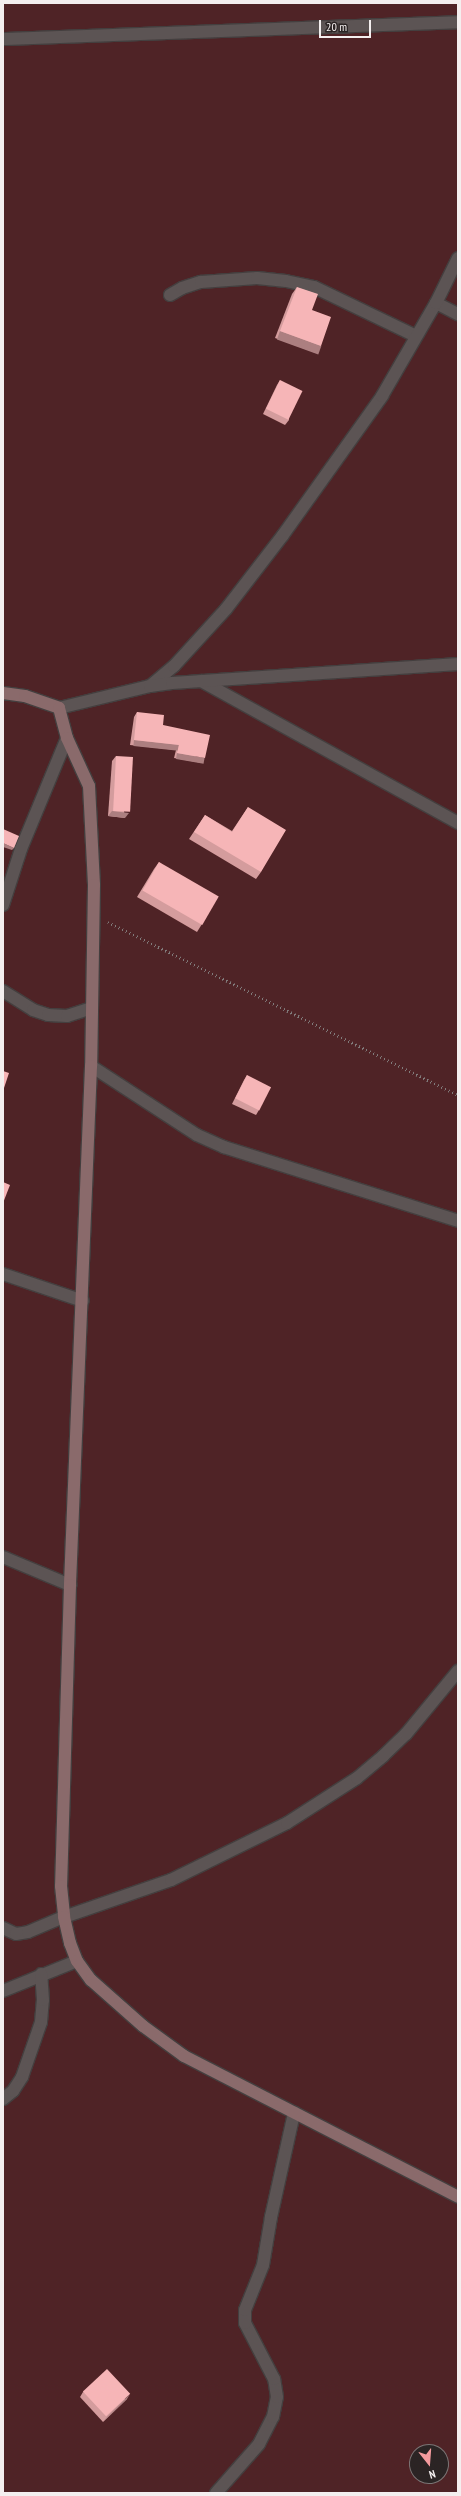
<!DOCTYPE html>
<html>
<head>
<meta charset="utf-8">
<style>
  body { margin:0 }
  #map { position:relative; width:461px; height:2496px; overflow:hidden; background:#2b2424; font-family:"PT Sans Narrow",sans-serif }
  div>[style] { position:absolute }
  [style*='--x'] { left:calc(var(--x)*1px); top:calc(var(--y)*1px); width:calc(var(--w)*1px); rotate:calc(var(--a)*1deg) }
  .green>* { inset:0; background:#4f2326 }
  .path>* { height:2.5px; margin-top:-1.25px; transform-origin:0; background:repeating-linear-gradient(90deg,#817b7b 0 1px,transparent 0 4px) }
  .roads { filter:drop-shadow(1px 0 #443f3f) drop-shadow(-1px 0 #443f3f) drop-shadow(0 1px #443f3f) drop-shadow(0 -1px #443f3f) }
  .street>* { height:12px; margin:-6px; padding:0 6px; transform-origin:6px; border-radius:6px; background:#5c5454 }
  .secondary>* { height:12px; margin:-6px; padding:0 6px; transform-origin:6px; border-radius:6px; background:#8a6a6b }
  .wall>* { inset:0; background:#d49c9d }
  .shaded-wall>* { inset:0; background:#ac7f80; transform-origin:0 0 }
  .building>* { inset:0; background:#f6b5b7; transform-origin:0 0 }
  span { translate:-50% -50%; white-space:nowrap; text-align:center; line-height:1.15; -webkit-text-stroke:4px #2b2424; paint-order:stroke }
  .frame { position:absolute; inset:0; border:4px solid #f4efef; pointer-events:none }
  .north { position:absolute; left:409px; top:2444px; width:40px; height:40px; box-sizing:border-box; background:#2b2424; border:1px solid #7b7575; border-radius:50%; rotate:163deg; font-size:11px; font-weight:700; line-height:16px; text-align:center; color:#f4efef }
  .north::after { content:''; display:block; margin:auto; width:14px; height:18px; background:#f59b9e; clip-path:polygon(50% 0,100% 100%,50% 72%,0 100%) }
  .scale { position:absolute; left:319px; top:20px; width:52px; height:18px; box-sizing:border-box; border:2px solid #f4efef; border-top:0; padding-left:5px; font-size:12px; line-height:14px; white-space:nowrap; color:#f4efef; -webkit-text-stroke:3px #2b2424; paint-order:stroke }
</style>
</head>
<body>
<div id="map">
  <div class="green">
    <div style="clip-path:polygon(evenodd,3px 3px,458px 3px,458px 2493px,3px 2493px,3px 3px,417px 2452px,441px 2452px,441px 2476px,417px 2476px,417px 2452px)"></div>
  </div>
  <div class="path">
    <div style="--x:108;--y:922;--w:390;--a:26.3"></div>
  </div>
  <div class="roads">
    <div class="street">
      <div style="--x:3;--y:39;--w:455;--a:-2.1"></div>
      <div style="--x:170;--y:295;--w:14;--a:-30"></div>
      <div style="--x:182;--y:288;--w:20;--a:-18"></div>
      <div style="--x:201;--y:282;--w:56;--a:-4.1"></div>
      <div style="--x:257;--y:278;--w:29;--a:6"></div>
      <div style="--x:286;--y:281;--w:29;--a:12"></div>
      <div style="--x:314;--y:287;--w:113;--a:25.7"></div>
      <div style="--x:436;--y:303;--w:25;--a:27"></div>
      <div style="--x:201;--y:681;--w:294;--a:28.9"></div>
      <div style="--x:150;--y:686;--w:31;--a:-40"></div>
      <div style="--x:174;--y:666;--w:77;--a:-47.6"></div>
      <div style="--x:226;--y:609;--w:93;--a:-52.4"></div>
      <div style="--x:283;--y:535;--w:171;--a:-54.5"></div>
      <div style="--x:382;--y:396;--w:108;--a:-59.9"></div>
      <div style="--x:436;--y:303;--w:50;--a:-63.9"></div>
      <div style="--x:59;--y:708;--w:94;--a:-13.6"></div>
      <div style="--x:150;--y:686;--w:22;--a:-8"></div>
      <div style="--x:172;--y:683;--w:287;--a:-3.8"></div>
      <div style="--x:3;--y:905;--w:59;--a:-72.2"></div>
      <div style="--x:21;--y:849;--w:120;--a:-67.5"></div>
      <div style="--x:3;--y:991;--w:36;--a:32"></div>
      <div style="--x:33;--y:1010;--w:16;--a:18"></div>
      <div style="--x:48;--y:1015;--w:19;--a:3"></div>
      <div style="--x:67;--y:1016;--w:26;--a:-18"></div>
      <div style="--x:91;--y:1066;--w:126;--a:33.1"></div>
      <div style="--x:197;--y:1135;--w:30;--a:24"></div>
      <div style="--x:224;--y:1147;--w:245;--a:17.5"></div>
      <div style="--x:3;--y:1274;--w:84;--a:18.6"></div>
      <div style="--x:3;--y:1557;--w:73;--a:22.7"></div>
      <div style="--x:3;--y:1928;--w:14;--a:25"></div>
      <div style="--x:16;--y:1934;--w:12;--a:-9"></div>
      <div style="--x:28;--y:1932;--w:39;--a:-23"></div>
      <div style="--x:64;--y:1917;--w:113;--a:-19.1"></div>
      <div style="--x:171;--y:1880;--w:129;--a:-26.2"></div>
      <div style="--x:287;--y:1823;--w:83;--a:-32.7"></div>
      <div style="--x:357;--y:1778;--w:34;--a:-40"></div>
      <div style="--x:383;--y:1756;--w:32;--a:-44"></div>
      <div style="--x:406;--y:1734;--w:82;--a:-50.5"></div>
      <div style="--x:3;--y:1991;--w:80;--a:-22.1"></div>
      <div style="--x:3;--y:2099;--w:13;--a:-39"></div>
      <div style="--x:13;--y:2091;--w:17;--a:-57"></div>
      <div style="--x:22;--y:2077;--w:58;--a:-70.9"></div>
      <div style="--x:41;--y:2022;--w:22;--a:-85"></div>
      <div style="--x:43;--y:2000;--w:26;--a:-94"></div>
      <div style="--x:216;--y:2493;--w:65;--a:-48.7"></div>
      <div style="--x:259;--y:2444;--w:30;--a:-63"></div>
      <div style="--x:273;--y:2417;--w:20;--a:-79"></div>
      <div style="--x:277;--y:2397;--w:18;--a:-99"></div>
      <div style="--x:274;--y:2379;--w:63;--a:-117.4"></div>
      <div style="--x:245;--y:2323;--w:13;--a:-90"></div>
      <div style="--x:245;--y:2310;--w:48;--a:-68.2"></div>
      <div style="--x:263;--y:2265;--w:49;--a:-80.5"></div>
      <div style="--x:271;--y:2217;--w:107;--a:-77.5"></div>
    </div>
    <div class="secondary">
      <div style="--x:3;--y:693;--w:22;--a:8"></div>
      <div style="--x:25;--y:696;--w:36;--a:19"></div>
      <div style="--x:59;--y:708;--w:31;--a:75"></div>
      <div style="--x:67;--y:738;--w:53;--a:65.4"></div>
      <div style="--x:89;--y:786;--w:99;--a:87.1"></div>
      <div style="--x:94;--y:885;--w:181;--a:90.9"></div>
      <div style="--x:91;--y:1066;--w:519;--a:92.32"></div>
      <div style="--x:70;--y:1585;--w:301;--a:91.7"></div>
      <div style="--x:61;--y:1886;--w:31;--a:84"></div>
      <div style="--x:64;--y:1917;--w:27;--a:77"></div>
      <div style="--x:70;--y:1943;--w:19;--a:69"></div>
      <div style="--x:77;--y:1961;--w:24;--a:54"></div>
      <div style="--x:91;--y:1980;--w:69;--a:41.5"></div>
      <div style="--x:143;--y:2026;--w:51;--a:36.2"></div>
      <div style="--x:184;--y:2056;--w:308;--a:27.2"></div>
    </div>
  </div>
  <div class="wall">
    <div style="clip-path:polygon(297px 287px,321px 346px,316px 353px,275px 338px,292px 294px)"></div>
    <div style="clip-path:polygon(280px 380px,289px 420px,285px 425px,263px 414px,277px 385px)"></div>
    <div style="clip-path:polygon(137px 712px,163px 725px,202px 763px,174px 758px,176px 750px,130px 745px,134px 717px)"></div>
    <div style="clip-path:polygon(116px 756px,125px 818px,108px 816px,112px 761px)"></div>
    <div style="clip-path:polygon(248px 807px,261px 872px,256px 879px,189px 839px,205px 815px,232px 831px)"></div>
    <div style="clip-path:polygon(159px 862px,202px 924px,197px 932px,137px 897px,154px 869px)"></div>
    <div style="clip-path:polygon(247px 1075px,259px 1110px,256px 1115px,232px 1104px,244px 1080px)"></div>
    <div style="clip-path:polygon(83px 2392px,127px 2399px,103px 2422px,80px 2397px)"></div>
  </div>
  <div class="shaded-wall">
    <div style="left:280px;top:331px;width:44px;height:9px;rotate:20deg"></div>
    <div style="left:134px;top:740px;width:45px;height:6px;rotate:6deg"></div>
    <div style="left:177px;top:753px;width:28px;height:6px;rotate:10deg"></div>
    <div style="clip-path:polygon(112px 811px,129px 813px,125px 818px,108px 816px)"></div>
    <div style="clip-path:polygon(3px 843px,14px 848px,12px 850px,3px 847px)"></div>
    <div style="clip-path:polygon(130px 2394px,127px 2399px,103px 2422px,107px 2417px)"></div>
  </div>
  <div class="building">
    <div style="clip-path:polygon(297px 287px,318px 294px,312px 310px,331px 317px,321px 346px,280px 331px)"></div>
    <div style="left:280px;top:380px;width:25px;height:32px;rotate:26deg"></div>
    <div style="clip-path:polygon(137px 712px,164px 715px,163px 725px,210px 735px,205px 758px,177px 753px,179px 745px,134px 740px)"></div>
    <div style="left:116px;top:756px;width:17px;height:55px;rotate:3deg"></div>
    <div style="clip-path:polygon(248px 807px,286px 830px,261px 872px,194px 832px,205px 815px,232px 832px)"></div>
    <div style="clip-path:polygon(3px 829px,19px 836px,14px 848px,3px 843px)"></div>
    <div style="left:159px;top:862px;width:69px;height:33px;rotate:30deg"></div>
    <div style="clip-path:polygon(3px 1071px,9px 1073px,3px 1091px)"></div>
    <div style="left:247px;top:1075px;width:27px;height:26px;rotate:27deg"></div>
    <div style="clip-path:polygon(3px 1182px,10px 1185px,3px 1203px)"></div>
    <div style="left:107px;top:2369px;width:34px;height:33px;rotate:47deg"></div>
  </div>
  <div class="frame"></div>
  <div class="north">N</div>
  <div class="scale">20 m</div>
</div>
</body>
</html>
